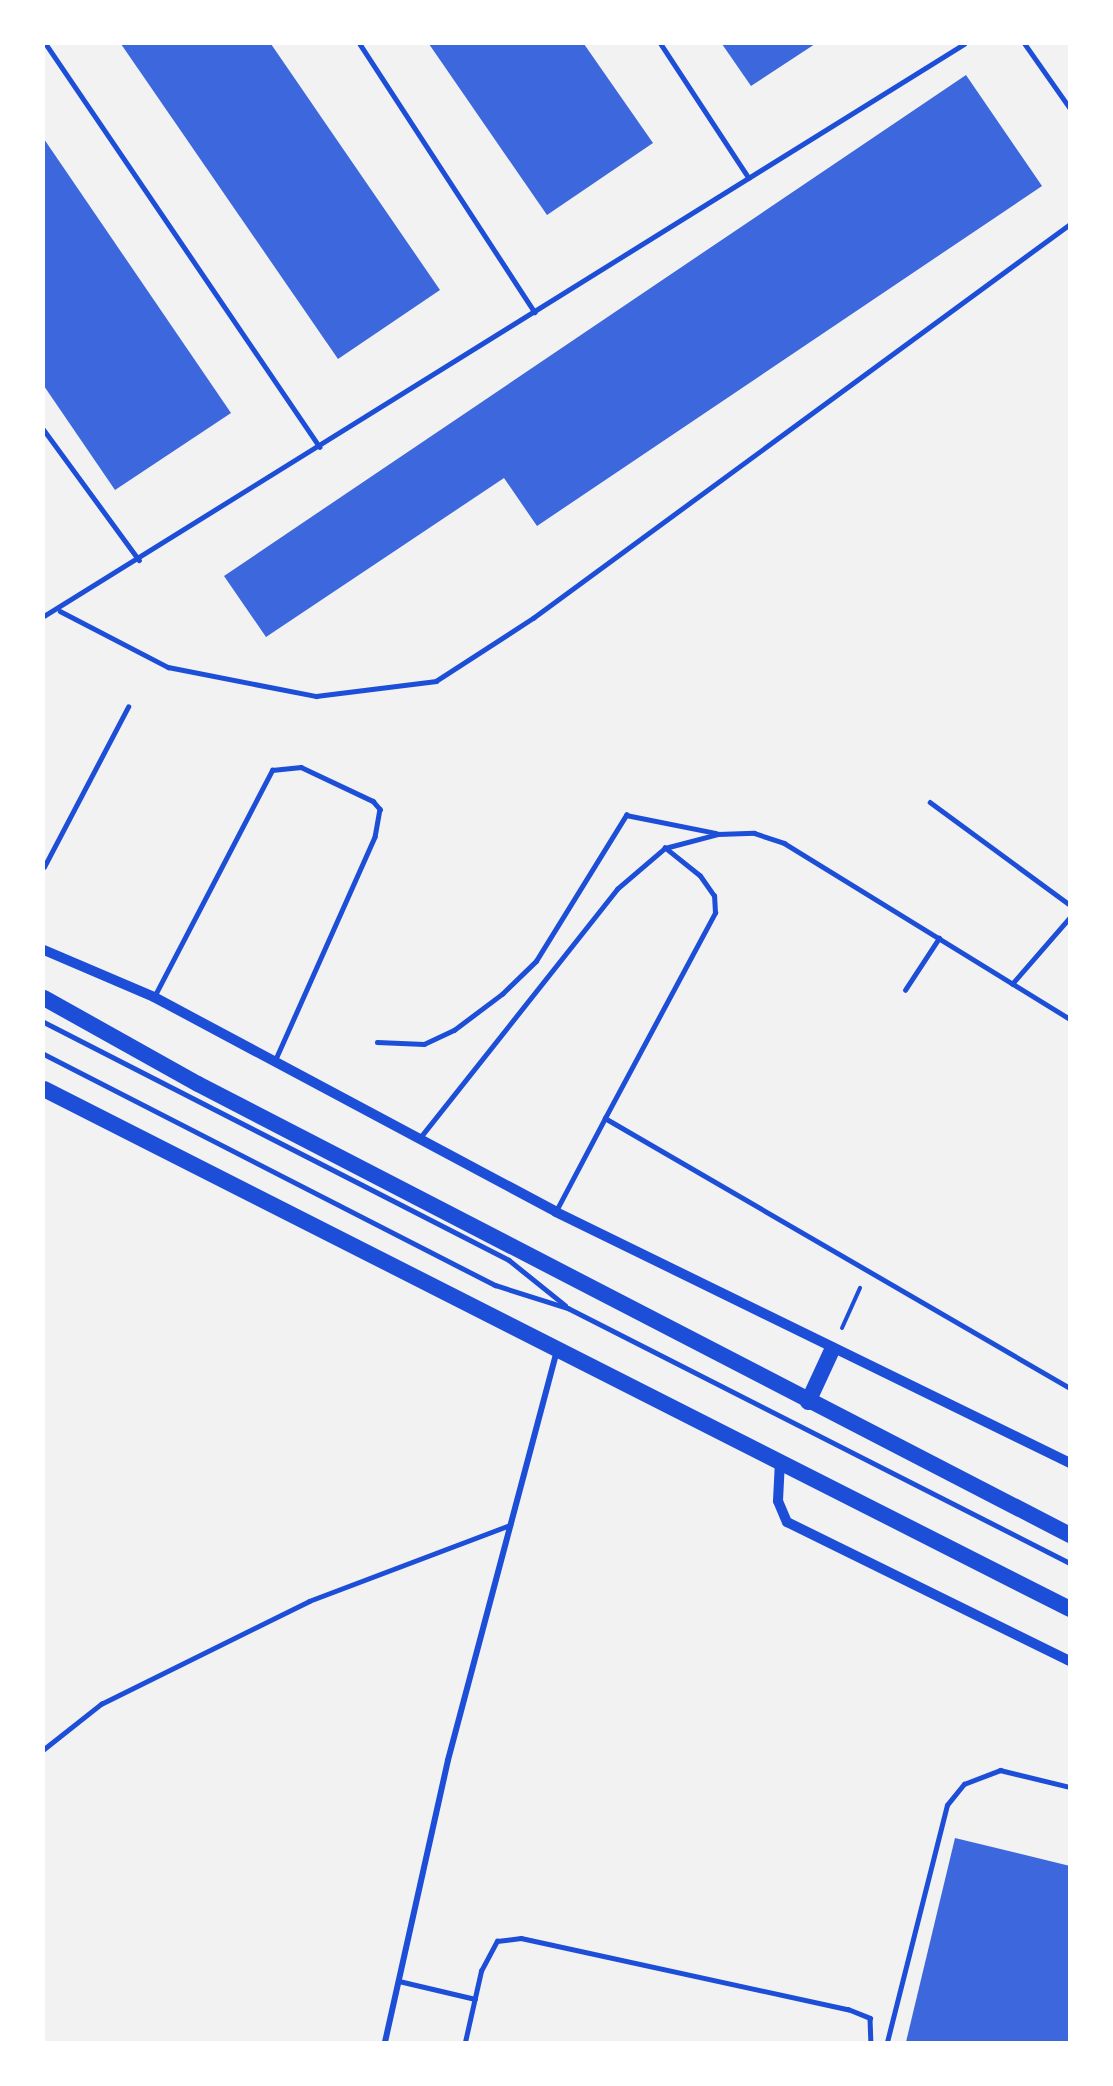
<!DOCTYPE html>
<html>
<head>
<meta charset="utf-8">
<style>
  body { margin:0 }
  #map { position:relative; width:1113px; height:2086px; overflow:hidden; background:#f2f2f2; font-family:Figtree,sans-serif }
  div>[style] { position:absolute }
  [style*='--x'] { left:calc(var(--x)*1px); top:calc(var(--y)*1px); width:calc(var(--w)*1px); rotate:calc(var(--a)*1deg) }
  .building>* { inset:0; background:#3d67dc }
  .path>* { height:4px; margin:-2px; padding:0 2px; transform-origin:2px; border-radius:2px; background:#1d4ed8 }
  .service>* { height:4.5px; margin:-2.25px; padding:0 2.25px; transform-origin:2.25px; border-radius:2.25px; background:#1d4ed8 }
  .minor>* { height:6px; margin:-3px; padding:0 3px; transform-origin:3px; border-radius:3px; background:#1d4ed8 }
  .tertiary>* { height:10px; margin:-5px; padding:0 5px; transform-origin:5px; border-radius:5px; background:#1d4ed8 }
  .trunk>* { height:16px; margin:-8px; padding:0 8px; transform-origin:8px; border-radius:8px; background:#1d4ed8 }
  span { translate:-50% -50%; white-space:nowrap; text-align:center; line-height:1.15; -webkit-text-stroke:6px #fff; paint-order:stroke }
  .frame { position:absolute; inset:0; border:45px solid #fff; pointer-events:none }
</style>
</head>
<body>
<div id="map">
  <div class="building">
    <div style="clip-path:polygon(121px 44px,271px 44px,440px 290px,338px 359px)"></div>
    <div style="clip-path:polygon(429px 44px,584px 44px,653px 143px,547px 215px)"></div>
    <div style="clip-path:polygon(722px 44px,815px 44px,751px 86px)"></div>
    <div style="clip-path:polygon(966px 75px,1042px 186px,537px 526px,504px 478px,266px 637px,224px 576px)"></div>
    <div style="clip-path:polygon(44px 139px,231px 413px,115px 490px,44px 386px)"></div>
    <div style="clip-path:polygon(955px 1838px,1070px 1866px,1070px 2042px,906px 2042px)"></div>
  </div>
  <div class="path">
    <div style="--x:842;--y:1328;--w:44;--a:-65.8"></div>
  </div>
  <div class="service">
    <div style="--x:46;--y:44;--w:487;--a:55.8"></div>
    <div style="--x:360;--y:44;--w:320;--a:56.9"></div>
    <div style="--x:661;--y:44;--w:160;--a:56.7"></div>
    <div style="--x:1025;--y:44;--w:78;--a:54.9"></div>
    <div style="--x:44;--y:430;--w:161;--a:53.8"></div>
    <div style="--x:60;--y:611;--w:122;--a:27.4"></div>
    <div style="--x:168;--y:667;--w:151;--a:11.1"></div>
    <div style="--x:316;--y:696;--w:121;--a:-7.1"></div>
    <div style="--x:436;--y:681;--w:116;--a:-33"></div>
    <div style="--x:533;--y:618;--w:666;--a:-36.27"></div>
    <div style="--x:44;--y:616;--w:1083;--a:-31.87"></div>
    <div style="--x:930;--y:802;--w:174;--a:36.3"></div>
    <div style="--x:44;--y:867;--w:181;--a:-62.3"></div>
    <div style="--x:1012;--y:984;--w:89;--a:-49.1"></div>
    <div style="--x:905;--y:990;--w:62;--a:-56.8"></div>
    <div style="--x:154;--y:997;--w:256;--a:-62.5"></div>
    <div style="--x:272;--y:770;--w:29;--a:-6"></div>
    <div style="--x:301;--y:767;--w:80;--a:25.3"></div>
    <div style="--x:373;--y:801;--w:11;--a:49"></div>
    <div style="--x:380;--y:809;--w:28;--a:100"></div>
    <div style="--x:375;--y:837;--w:246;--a:114"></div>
    <div style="--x:44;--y:1022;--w:522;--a:27.1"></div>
    <div style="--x:509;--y:1260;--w:72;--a:38.8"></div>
    <div style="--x:377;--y:1042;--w:47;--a:2.4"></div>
    <div style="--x:424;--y:1044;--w:33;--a:-25"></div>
    <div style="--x:454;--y:1030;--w:60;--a:-36.9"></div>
    <div style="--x:502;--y:994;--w:47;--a:-44.1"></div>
    <div style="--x:536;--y:961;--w:172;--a:-58.3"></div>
    <div style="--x:626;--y:815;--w:92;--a:11.3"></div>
    <div style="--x:44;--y:1054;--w:507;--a:27.12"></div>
    <div style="--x:495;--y:1285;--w:77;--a:17.5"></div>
    <div style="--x:568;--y:1308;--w:563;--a:26.93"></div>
    <div style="--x:605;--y:1118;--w:233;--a:-61.8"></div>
    <div style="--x:715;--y:913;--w:17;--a:-93"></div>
    <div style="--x:714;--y:896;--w:24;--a:-125"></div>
    <div style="--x:700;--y:876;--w:45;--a:-141.3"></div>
    <div style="--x:419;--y:1139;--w:319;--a:-51.6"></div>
    <div style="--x:617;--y:889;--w:63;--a:-40.5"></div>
    <div style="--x:665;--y:848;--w:55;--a:-14.8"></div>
    <div style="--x:718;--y:834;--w:36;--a:-2"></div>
    <div style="--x:754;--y:833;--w:32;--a:18"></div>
    <div style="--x:784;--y:843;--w:336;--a:31.6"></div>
    <div style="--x:556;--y:1211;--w:105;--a:-62.2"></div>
    <div style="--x:605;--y:1118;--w:538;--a:30.14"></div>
    <div style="--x:44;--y:1749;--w:73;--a:-38.3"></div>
    <div style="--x:101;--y:1704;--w:232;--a:-26.3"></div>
    <div style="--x:309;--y:1601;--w:215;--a:-20.7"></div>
    <div style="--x:399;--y:1981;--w:78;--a:13.3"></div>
    <div style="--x:465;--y:2042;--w:73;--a:-77.3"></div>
    <div style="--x:481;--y:1971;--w:34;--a:-62"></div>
    <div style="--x:497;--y:1941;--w:24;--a:-7"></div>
    <div style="--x:521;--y:1938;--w:335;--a:12.3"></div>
    <div style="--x:848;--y:2009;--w:24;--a:22"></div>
    <div style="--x:870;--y:2018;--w:24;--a:88"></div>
    <div style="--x:887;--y:2042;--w:244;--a:-75.8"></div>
    <div style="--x:947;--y:1805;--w:27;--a:-51"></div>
    <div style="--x:964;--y:1784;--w:39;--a:-21"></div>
    <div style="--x:1000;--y:1770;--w:72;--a:13.7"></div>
  </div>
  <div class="minor">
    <div style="--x:385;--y:2042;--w:289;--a:-77.4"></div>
    <div style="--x:448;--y:1760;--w:424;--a:-75.1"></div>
  </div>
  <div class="tertiary">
    <div style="--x:44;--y:950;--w:120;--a:23.1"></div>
    <div style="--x:154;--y:997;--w:456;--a:28.1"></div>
    <div style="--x:556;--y:1212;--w:572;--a:26.03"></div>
    <div style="--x:780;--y:1461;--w:40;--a:92.9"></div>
    <div style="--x:778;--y:1501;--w:23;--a:67"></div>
    <div style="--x:787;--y:1522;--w:315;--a:26.2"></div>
  </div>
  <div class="trunk">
    <div style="--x:44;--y:998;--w:176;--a:29.2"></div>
    <div style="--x:198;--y:1084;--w:982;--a:27.35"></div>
    <div style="--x:44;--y:1089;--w:1150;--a:26.88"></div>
    <div style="--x:808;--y:1402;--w:57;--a:-65.2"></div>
  </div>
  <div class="frame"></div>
</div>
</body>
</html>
